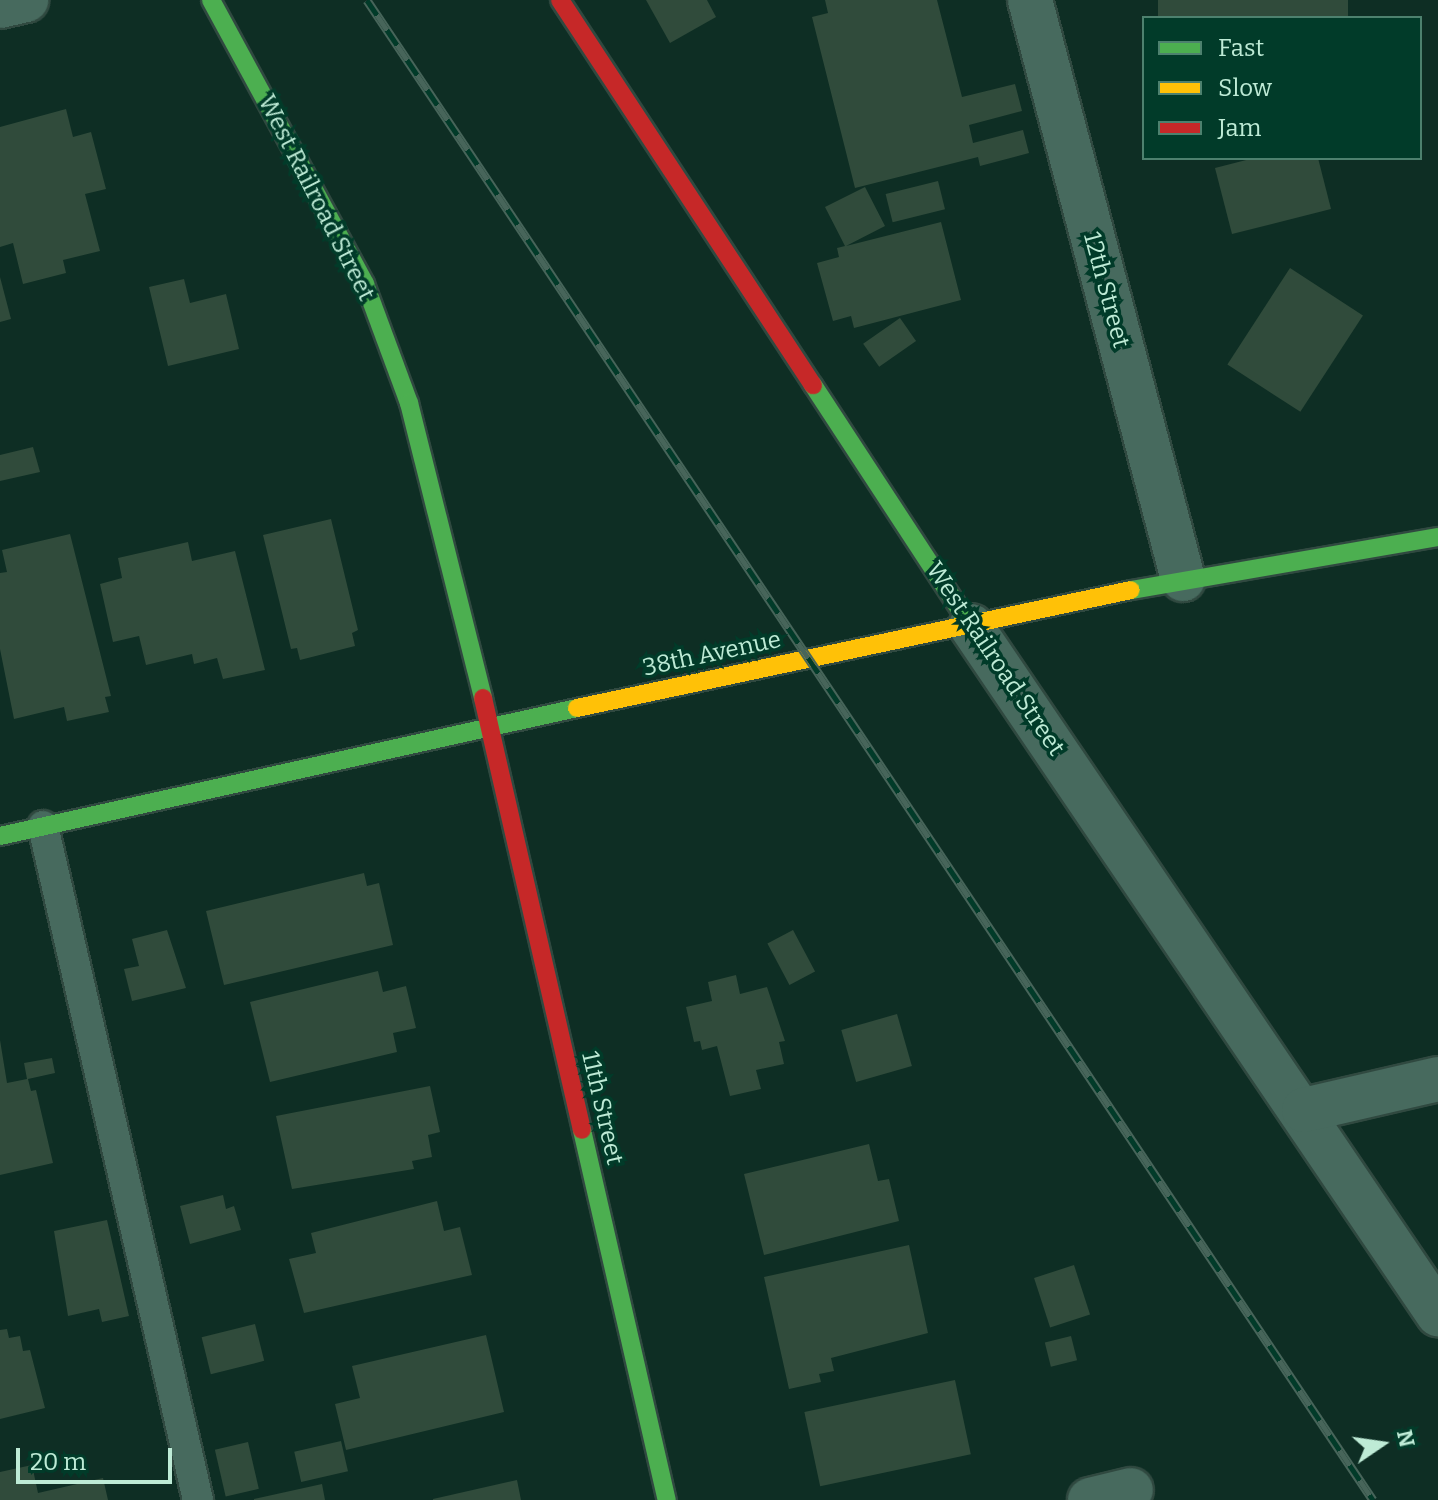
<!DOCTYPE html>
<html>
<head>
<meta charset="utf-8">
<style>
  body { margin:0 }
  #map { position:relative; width:1438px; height:1500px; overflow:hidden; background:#0e2e24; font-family:Bitter,serif }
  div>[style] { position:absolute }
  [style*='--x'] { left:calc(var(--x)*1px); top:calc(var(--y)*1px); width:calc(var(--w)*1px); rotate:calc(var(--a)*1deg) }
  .building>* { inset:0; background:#304b3b; transform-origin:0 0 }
  .roads { filter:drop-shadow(2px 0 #304940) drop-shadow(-2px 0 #304940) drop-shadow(0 2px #304940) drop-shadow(0 -2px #304940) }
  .lane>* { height:30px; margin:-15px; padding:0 15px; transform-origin:15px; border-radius:15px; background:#476a5e }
  .street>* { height:44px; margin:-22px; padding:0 22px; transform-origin:22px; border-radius:22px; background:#476a5e }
  .fast>* { height:18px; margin:-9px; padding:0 9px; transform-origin:9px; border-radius:9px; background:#4caf50 }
  .slow>* { height:18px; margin:-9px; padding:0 9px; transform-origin:9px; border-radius:9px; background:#ffc107 }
  .jam>* { height:18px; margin:-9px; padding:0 9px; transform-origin:9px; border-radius:9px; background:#c62828 }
  .rail>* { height:9px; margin-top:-4.5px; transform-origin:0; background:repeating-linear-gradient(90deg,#013b29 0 18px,#47655a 0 36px); box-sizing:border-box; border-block:2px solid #47655a }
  span { translate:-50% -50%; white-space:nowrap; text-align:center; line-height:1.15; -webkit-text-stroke:7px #013b29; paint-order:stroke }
  .street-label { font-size:24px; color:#beebd6 }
  .legend { position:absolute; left:1142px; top:16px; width:280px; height:144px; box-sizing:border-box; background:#013b29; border:2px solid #4d816e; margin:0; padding:10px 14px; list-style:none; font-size:24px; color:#beebd6 }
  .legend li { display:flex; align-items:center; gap:16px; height:40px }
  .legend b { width:40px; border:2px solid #4d816e }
  .north { position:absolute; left:1342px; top:1404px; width:80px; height:80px; -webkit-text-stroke:6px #013b29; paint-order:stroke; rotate:77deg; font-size:22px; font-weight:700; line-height:32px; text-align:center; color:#beebd6 }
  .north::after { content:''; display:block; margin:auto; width:28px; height:36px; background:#beebd6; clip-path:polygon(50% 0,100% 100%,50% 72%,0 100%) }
  .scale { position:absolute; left:16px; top:1448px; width:156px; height:36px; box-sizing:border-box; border:4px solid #beebd6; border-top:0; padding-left:10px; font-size:24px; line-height:28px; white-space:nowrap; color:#beebd6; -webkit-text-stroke:6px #013b29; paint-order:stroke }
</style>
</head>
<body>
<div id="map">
  <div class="building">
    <div style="clip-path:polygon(646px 0,707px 0,716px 17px,670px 43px)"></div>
    <div style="clip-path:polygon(825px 0,937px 0,962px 97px,1015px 84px,1022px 111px,969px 125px,973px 143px,1023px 130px,1029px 153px,980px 166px,978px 157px,855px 188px,812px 17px,828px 13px)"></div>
    <div style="left:1158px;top:0;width:190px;height:18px"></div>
    <div style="clip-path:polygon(66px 109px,73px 137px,91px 132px,106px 189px,85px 194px,100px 251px,63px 260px,66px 273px,23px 284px,13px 243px,0 247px,0 127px)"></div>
    <div style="clip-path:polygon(1254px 158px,1318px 158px,1331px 209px,1232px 234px,1215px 168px)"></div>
    <div style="left:938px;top:181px;width:29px;height:54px;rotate:76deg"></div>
    <div style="clip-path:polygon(865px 187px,885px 226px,846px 246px,941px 222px,961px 300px,854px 328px,851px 316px,833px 321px,817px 263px,839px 257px,837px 248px,845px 246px,825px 207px)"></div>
    <div style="left:1290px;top:268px;width:87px;height:115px;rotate:33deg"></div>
    <div style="clip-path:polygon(0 277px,11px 319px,0 322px)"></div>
    <div style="clip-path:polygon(184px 279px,190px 303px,226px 294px,239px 349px,168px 366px,149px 287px)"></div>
    <div style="left:900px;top:318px;width:28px;height:45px;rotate:55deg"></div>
    <div style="clip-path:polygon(33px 447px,40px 472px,0 481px,0 455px)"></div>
    <div style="clip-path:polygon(331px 519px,358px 630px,352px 633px,355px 646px,300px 660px,297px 648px,291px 649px,263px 535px)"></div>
    <div style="clip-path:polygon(70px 534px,111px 696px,105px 697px,109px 712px,67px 721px,64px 707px,14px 719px,0 649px,0 573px,7px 572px,2px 550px)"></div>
    <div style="clip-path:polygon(188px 542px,192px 561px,235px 551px,265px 670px,223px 679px,217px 658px,194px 664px,192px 654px,146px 665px,139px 636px,113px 642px,100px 584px,122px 578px,118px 558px)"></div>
    <div style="clip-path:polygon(364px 873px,367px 886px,379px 883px,393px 945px,224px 985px,206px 911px)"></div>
    <div style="clip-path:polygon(167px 930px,186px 988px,132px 1001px,124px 969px,139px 966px,132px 939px)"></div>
    <div style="left:793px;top:930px;width:47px;height:29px;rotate:62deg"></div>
    <div style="clip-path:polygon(378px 971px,383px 992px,406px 986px,416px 1028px,393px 1033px,397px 1052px,270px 1082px,250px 1002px)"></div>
    <div style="clip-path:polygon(736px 975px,740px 994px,767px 987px,785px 1041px,779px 1042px,784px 1064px,756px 1070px,761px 1089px,730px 1096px,717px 1046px,702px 1050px,700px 1041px,694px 1042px,686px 1007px,712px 1001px,708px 982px)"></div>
    <div style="left:897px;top:1014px;width:54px;height:58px;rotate:74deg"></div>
    <div style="clip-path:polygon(0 1040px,7px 1083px,27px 1079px,24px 1063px,52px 1058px,55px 1073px,28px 1079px,31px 1091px,36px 1090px,53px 1163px,0 1175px)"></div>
    <div style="clip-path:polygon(430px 1086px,440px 1132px,428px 1135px,432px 1157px,412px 1161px,414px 1169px,292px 1189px,276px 1116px)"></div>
    <div style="clip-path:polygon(869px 1144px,878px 1181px,889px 1179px,899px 1221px,764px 1255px,744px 1174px)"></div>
    <div style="clip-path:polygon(223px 1195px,226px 1209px,234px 1206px,241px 1230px,190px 1244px,180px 1206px)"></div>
    <div style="clip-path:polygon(437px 1201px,444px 1231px,460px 1227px,472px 1275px,304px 1313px,289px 1259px,316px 1253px,311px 1233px)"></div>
    <div style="clip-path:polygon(107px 1220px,129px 1316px,102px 1322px,99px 1309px,68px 1316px,54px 1231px)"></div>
    <div style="clip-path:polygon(909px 1245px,928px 1333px,831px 1358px,834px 1371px,819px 1374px,821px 1382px,789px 1389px,764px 1277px)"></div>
    <div style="left:1074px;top:1265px;width:52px;height:42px;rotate:72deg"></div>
    <div style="left:255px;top:1324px;width:38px;height:55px;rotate:76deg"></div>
    <div style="clip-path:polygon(7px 1329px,9px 1338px,20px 1336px,23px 1351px,30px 1350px,45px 1408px,0 1419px,0 1330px)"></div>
    <div style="clip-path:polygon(486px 1335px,504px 1412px,346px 1450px,335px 1404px,360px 1398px,352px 1366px)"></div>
    <div style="left:1071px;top:1336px;width:25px;height:27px;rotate:76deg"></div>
    <div style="left:955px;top:1380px;width:76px;height:154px;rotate:78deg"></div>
    <div style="left:341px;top:1441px;width:31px;height:48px;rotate:77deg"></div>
    <div style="left:248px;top:1442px;width:48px;height:34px;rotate:77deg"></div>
    <div style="clip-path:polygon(32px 1465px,38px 1493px,103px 1478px,108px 1500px,0 1500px,0 1472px)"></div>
    <div style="clip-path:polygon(517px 1480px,521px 1500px,433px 1500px,433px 1499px)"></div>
    <div style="clip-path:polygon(322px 1484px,325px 1500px,254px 1500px,254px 1499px)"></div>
  </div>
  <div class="roads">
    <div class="lane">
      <div style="--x:43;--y:826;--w:692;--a:77.05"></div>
    </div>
    <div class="street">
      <div style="--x:1030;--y:0;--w:599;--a:75.2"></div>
      <div style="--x:0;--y:6;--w:27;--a:-13"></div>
      <div style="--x:971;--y:626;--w:832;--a:55.83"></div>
      <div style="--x:1304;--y:1110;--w:138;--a:-13"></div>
      <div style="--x:1090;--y:1500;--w:42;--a:-13.7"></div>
    </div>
    <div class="fast">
      <div style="--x:211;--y:0;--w:323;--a:61.5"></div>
      <div style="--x:365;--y:284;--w:127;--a:69.7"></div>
      <div style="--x:409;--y:403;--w:304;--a:75.9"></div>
      <div style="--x:813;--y:385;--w:288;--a:56.8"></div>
      <div style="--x:1131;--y:590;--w:312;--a:-9.8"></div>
      <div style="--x:0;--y:836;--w:591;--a:-12.51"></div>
      <div style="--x:582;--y:1130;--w:380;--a:77.1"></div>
    </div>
    <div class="slow">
      <div style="--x:577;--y:708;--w:566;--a:-12.02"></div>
    </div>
    <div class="jam">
      <div style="--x:560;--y:0;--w:461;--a:56.7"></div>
      <div style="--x:483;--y:698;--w:443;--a:77.1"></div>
    </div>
  </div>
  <div class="rail">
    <div style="--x:367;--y:0;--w:1806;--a:56.15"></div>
  </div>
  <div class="street-label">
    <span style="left:316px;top:198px;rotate:63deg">West Railroad Street</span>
    <span style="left:1106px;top:290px;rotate:75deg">12th Street</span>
    <span style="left:712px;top:654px;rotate:-12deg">38th Avenue</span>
    <span style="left:995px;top:659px;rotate:56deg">West Railroad Street</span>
    <span style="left:602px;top:1108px;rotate:77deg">11th Street</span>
  </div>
  <ul class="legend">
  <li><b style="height:10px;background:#4caf50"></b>Fast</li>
  <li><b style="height:10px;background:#ffc107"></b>Slow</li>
  <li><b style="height:10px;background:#c62828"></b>Jam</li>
  </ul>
  <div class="north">N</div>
  <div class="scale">20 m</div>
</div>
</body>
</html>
